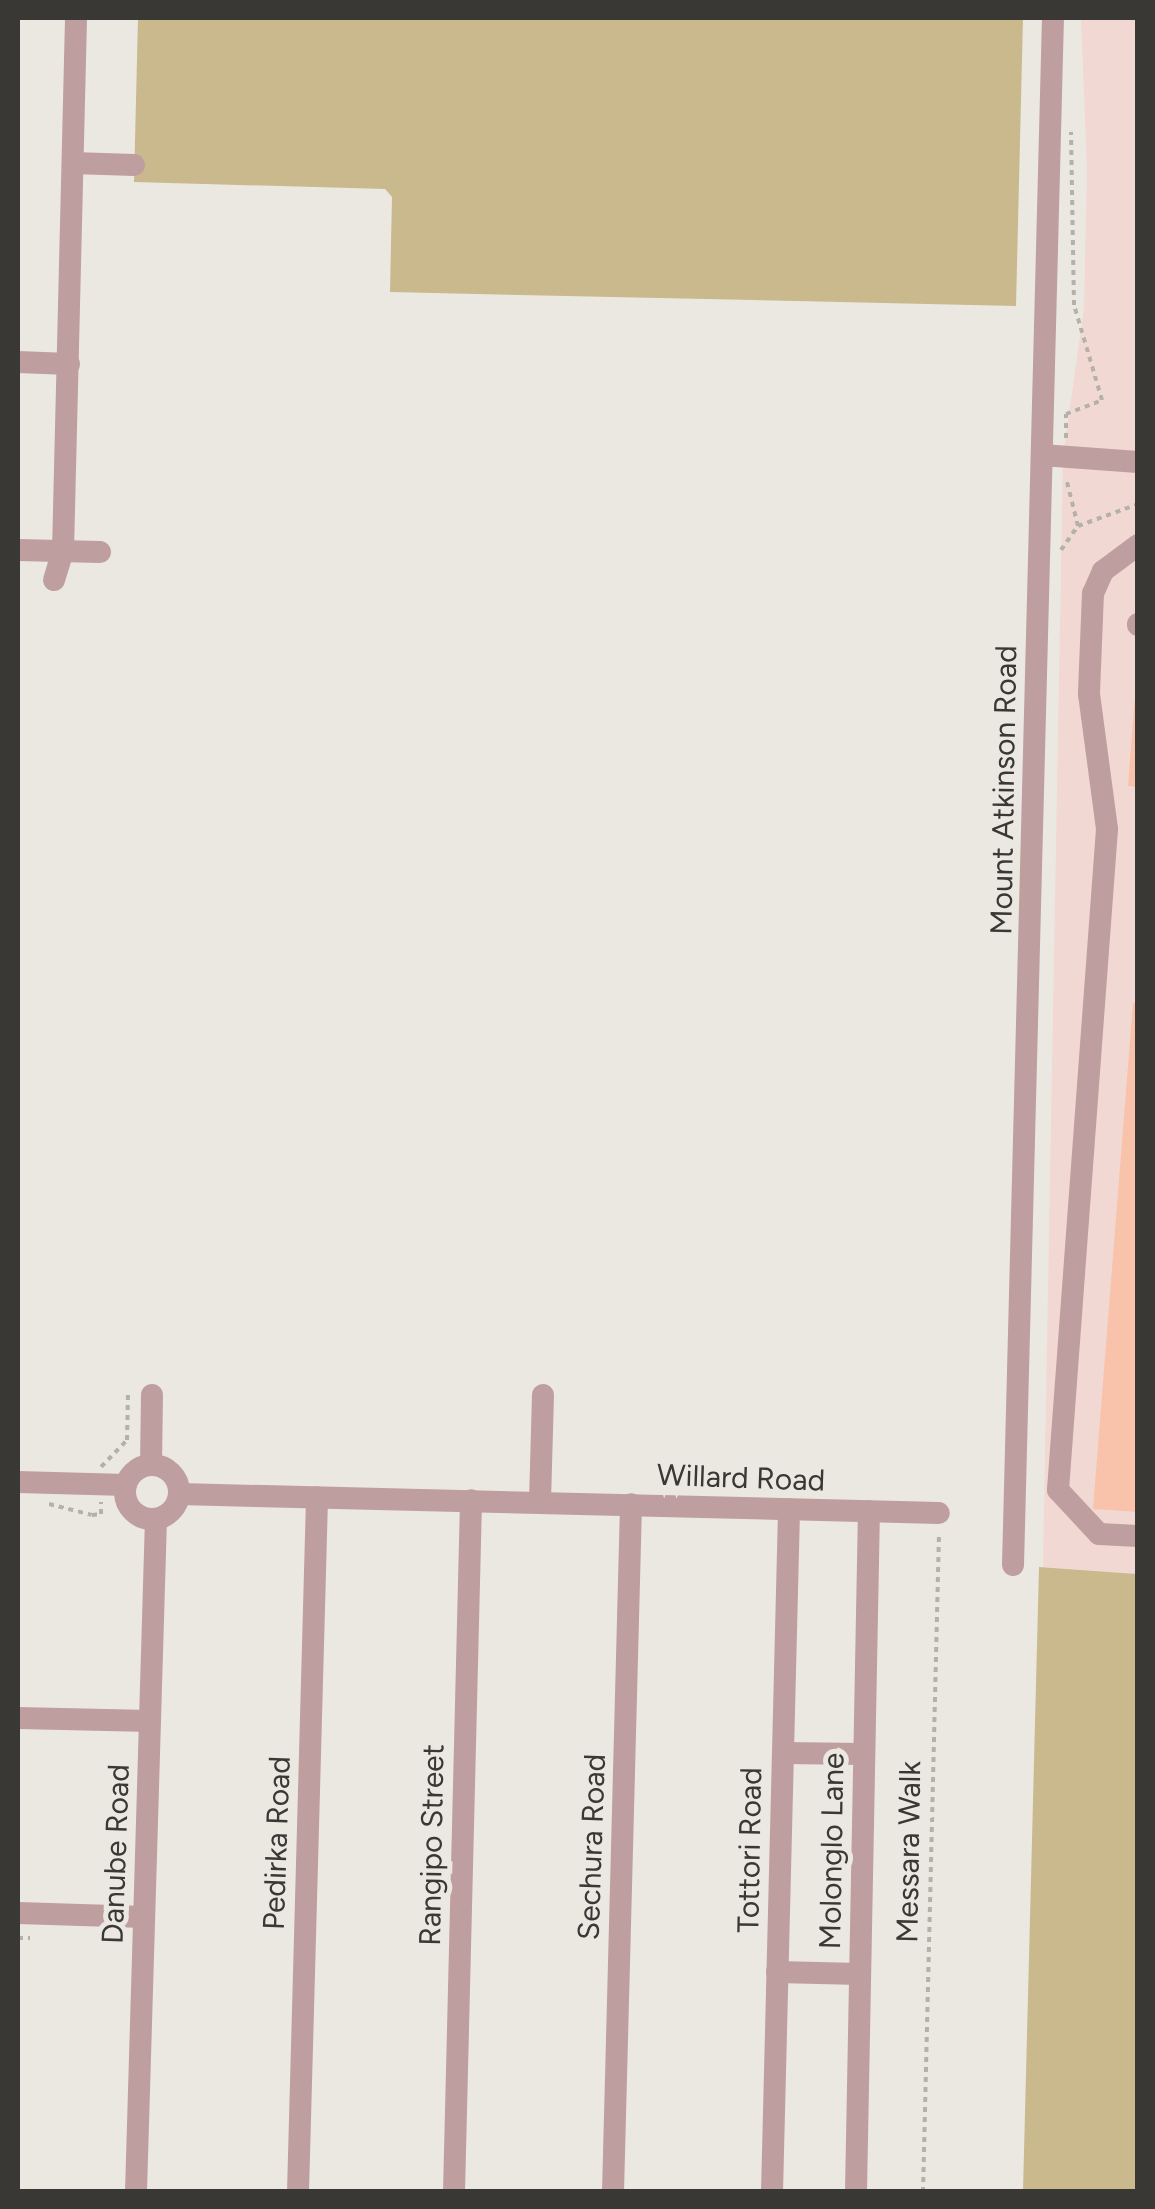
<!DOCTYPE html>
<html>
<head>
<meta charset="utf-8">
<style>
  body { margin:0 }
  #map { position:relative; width:1155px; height:2209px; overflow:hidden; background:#ebe8e1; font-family:Figtree,sans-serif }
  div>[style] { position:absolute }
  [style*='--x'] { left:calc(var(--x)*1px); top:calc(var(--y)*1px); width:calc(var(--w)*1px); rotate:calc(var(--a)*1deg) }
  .industrial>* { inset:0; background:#f2d8d2 }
  .green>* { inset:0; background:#c9b98d }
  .building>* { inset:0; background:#f8c3aa }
  .path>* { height:4px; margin-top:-2px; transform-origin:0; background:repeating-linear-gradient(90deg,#b4b1ab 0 5px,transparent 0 10px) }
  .minor>* { height:22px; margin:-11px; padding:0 11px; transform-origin:11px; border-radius:11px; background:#bf9ea0 }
  .minor>.ring { margin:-11px; padding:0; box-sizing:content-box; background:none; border:22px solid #bf9ea0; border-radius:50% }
  span { translate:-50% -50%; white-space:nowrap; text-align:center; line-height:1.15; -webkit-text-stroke:10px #ebe8e1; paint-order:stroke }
  .street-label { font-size:30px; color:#393835 }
  .frame { position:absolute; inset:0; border:20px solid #393835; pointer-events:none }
</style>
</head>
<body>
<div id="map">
  <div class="industrial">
    <div style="clip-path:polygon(1081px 18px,1137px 18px,1137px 1574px,1043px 1567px,1063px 457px,1084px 308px,1087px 170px)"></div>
  </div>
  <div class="green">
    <div style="clip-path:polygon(138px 18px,1023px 18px,1016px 306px,390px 292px,392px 197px,385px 189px,134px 182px)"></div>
    <div style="clip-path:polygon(1039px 1567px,1137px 1574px,1137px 2191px,1023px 2191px)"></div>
  </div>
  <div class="building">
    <div style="clip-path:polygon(1135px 696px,1138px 696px,1138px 787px,1128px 786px)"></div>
    <div style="clip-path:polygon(1133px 1003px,1138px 1003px,1138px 1512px,1093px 1509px)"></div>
  </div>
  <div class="path">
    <div style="--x:1066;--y:438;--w:24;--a:-90"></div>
    <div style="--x:1066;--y:414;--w:39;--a:-21"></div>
    <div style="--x:1102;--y:400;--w:99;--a:-106.4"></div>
    <div style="--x:1074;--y:305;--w:173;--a:-91"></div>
    <div style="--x:1078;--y:526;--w:64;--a:-20.1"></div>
    <div style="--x:1061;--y:550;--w:29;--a:-55"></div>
    <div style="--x:1078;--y:526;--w:49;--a:-104"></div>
    <div style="--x:101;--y:1467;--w:37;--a:-46"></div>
    <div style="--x:127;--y:1440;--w:46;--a:-88.8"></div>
    <div style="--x:49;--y:1504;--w:44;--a:14.3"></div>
    <div style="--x:92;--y:1515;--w:9;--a:-6"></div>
    <div style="--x:101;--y:1514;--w:12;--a:-90"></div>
    <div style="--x:18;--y:1938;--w:12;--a:0"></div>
    <div style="--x:923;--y:2192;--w:659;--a:-88.61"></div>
  </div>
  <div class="minor">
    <div style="--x:73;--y:163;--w:61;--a:1.9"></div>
    <div style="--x:18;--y:362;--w:51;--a:2.2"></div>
    <div style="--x:1042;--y:455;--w:96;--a:4.2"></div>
    <div style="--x:1138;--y:545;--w:44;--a:143.4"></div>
    <div style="--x:1103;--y:571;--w:24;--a:114"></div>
    <div style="--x:1093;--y:593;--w:101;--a:92.3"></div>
    <div style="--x:1089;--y:694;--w:136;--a:82.4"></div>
    <div style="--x:1107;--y:829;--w:663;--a:94.24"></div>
    <div style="--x:1058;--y:1490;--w:60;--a:47"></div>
    <div style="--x:1099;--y:1534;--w:39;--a:3"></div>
    <div style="--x:18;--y:550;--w:82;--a:1.4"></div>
    <div style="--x:54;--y:580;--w:30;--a:-73"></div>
    <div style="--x:63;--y:551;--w:533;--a:-88.6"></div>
    <div style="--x:1138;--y:624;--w:1;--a:90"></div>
    <div style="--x:151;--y:1465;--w:70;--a:-89.2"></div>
    <div class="ring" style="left:125px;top:1465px;width:32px;height:32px"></div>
    <div style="--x:18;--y:1482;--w:108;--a:1.6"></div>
    <div style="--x:179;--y:1494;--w:760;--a:1.43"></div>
    <div style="--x:540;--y:1502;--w:107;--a:-88.4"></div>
    <div style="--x:1013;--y:1565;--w:1548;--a:-88.52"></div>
    <div style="--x:18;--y:1718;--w:132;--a:1.3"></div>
    <div style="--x:783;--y:1753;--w:81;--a:0.7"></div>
    <div style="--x:18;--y:1913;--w:126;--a:1.8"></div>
    <div style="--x:777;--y:1972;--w:83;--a:1.4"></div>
    <div style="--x:136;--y:2192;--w:673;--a:-88.3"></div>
    <div style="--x:298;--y:2192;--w:695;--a:-88.43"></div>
    <div style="--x:454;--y:2192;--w:692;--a:-88.59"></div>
    <div style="--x:613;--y:2192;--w:688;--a:-88.5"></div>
    <div style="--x:772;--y:2192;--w:683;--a:-88.57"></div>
    <div style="--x:856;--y:2192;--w:681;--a:-88.91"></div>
  </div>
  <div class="street-label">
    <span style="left:1004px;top:790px;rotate:-89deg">Mount Atkinson Road</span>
    <span style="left:741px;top:1478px;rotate:2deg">Willard Road</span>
    <span style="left:277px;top:1843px;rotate:-88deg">Pedirka Road</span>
    <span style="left:432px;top:1845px;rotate:-89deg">Rangipo Street</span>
    <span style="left:592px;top:1847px;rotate:-88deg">Sechura Road</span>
    <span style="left:750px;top:1850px;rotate:-89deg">Tottori Road</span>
    <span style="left:832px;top:1851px;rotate:-89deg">Molonglo Lane</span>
    <span style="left:909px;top:1852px;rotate:-89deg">Messara Walk</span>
    <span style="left:116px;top:1854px;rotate:-88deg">Danube Road</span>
  </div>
  <div class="frame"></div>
</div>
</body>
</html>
